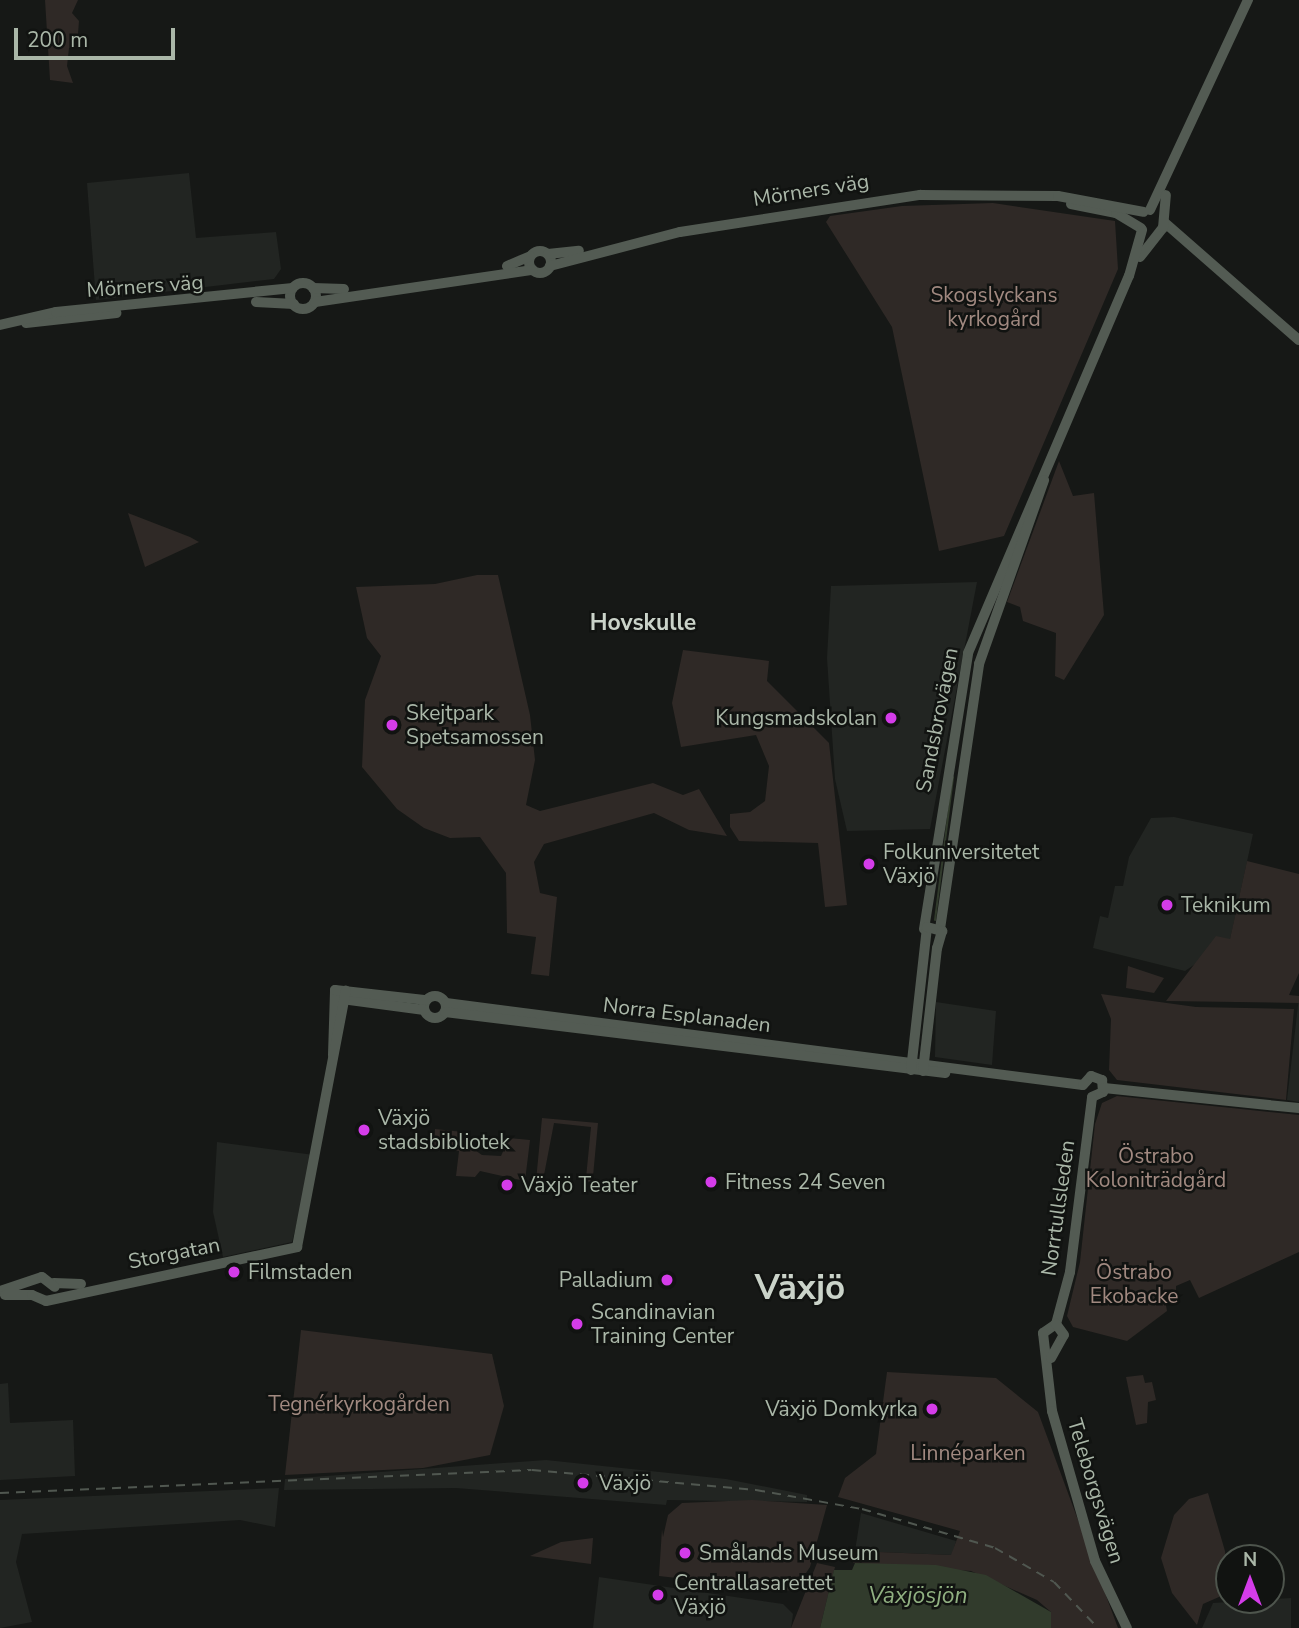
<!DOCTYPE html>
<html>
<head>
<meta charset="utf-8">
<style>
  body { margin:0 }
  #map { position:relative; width:1299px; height:1628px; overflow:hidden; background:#161816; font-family:"Nunito Sans",sans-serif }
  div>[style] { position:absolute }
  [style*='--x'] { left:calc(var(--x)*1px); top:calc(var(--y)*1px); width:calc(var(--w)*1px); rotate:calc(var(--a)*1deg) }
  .built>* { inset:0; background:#222522 }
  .green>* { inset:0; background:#2f2926 }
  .water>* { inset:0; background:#313b2c }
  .stream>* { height:2px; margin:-1px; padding:0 1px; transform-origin:1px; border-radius:1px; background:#313b2c }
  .major>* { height:10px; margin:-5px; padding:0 5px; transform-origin:5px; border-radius:5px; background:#535b53 }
  .major>.ring { margin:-5px; padding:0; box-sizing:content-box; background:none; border:10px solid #535b53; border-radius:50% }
  .rail>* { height:2px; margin-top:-1px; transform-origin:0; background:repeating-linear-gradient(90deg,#505750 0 9px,transparent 0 16px) }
  .dots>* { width:19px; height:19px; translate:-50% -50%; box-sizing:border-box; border:4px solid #111311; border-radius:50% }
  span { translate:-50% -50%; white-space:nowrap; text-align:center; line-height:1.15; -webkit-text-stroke:5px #111311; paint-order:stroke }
  .street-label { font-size:21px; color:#aab7a8 }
  .park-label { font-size:21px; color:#a18980 }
  .poi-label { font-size:21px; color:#aab7a8 }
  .left { translate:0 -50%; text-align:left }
  .right { translate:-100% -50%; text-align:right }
  .neighbourhood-label { font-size:23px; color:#cad3c9; font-weight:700 }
  .water-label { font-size:23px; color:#90b081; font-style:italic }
  .town-label { font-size:35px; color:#cad3c9; font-weight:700 }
  .north { position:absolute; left:1215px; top:1544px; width:70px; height:70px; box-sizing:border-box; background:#111311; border:2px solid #4e554d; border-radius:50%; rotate:0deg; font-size:19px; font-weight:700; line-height:28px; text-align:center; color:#aab7a8 }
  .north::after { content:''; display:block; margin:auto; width:24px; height:32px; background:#d43ce9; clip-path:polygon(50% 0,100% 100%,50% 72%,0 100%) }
  .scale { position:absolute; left:14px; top:28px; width:161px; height:32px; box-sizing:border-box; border:4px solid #aab7a8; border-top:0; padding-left:9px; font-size:21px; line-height:24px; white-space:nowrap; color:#aab7a8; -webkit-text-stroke:5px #111311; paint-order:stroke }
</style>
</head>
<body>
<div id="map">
  <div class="built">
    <div style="clip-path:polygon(189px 173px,196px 238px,276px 232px,281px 269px,274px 279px,96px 300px,87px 183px)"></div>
    <div style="clip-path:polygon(977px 582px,930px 829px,847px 831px,835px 779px,827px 658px,831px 586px)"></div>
    <div style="clip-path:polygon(1174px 817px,1253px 834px,1230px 940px,1185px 971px,1093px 948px,1100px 916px,1108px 918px,1115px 886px,1123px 886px,1129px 857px,1151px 818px)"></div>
    <div style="clip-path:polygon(1299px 997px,1299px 1102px,1287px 1100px)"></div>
    <div style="clip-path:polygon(936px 1002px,996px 1011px,992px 1065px,935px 1057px)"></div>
    <div style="clip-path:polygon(217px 1142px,314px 1155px,292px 1242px,223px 1257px,213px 1212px)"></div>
    <div style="clip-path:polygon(8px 1383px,10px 1423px,73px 1420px,75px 1476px,0 1480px,0 1384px)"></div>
    <div style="clip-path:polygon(546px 1460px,726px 1479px,807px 1495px,807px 1502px,667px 1500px,666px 1505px,456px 1488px,284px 1490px,285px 1479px)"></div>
    <div style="clip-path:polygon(279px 1488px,275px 1527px,240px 1520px,22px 1534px,16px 1562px,32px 1622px,0 1628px,0 1500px)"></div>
    <div style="clip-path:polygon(861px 1513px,956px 1541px,952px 1555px,855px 1551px)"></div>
    <div style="clip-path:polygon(599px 1577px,783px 1604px,793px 1614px,791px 1628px,593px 1628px)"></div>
    <div style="clip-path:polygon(1291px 1598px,1291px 1628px,1202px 1628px,1213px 1603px)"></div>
  </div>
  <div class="green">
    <div style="clip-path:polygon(45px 0,78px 0,72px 13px,79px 21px,77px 47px,69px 48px,67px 66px,73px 83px,50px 80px)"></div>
    <div style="clip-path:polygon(993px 203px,1115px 221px,1118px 269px,1004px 536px,939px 551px,892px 327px,826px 222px,830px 216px,902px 206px)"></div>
    <div style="clip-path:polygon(1059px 461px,1073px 496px,1094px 493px,1104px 615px,1064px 680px,1055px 676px,1056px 633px,1023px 621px,1020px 607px,1007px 602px)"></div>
    <div style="clip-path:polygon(128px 513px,190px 537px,199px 542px,145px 567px)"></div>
    <div style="clip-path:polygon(477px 575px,498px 575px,530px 715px,535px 760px,526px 805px,540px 811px,653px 783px,683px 795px,699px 789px,727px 836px,689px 830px,654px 813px,544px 844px,534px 862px,540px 893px,557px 897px,549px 976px,531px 974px,536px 937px,507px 933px,506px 873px,480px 837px,450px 838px,424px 828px,397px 809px,362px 767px,365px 700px,381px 656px,367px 638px,356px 587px,435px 584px)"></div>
    <div style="clip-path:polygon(683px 650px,769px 661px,767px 681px,829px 743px,847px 905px,825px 907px,818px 843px,739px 841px,730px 827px,730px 814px,750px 812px,765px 801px,769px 766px,756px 735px,681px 747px,672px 703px)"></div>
    <div style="clip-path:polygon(1247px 861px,1299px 874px,1299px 973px,1289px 995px,1299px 996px,1299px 1003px,1166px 1001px,1216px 936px,1230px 939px)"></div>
    <div style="clip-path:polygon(1128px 966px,1164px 978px,1154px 993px,1126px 988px)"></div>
    <div style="clip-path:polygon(1101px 994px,1196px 1007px,1294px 1009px,1286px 1100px,1117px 1080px,1109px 1070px,1111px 1019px)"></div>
    <div style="clip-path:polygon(1117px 1096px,1299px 1115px,1299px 1252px,1199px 1298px,1190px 1280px,1176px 1286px,1176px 1296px,1165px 1300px,1167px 1311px,1127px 1341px,1073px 1327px,1067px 1316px,1080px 1262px,1095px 1124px,1102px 1103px)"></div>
    <div style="clip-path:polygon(542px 1118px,598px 1123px,592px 1187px,586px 1178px,591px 1127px,554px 1123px,544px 1175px,536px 1181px)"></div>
    <div style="clip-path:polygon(435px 1129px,463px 1132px,466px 1144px,482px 1155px,501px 1156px,509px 1138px,530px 1140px,525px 1181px,480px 1171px,475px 1177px,456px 1176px,459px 1151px,433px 1148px)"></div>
    <div style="clip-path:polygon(301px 1330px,492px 1354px,504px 1406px,490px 1455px,423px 1468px,285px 1475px)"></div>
    <div style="clip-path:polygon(887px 1372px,996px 1378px,1038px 1412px,1118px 1628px,1051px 1628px,1051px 1612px,1037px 1600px,971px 1571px,853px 1563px,855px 1551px,951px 1555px,960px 1531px,838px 1497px,845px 1478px,876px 1454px)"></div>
    <div style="clip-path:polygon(1143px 1375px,1145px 1383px,1152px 1382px,1156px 1400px,1148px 1402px,1147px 1423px,1136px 1425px,1126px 1377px)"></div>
    <div style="clip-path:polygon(1208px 1493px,1225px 1551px,1228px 1593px,1203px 1604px,1197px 1625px,1172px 1593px,1161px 1558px,1174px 1515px,1189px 1499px)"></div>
    <div style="clip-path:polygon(752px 1500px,827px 1505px,810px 1567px,794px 1591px,659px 1576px,662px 1529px,663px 1537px,668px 1515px,682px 1503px)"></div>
    <div style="clip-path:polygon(593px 1538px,591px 1564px,530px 1556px,561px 1542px)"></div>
    <div style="clip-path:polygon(817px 1563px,835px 1567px,820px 1628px,791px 1628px)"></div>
  </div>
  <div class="water">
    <div style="clip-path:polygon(855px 1563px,936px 1565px,986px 1575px,1051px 1612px,1051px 1628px,820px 1628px,834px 1570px,852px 1570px)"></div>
  </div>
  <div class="stream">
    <div style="--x:935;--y:920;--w:144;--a:-82.8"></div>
  </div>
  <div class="major">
    <div style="--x:1071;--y:204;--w:46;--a:11.3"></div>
    <div style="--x:1116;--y:213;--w:29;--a:31"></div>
    <div style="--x:1150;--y:210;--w:232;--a:-65"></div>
    <div style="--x:1164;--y:222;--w:179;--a:41.2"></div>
    <div class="ring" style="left:529px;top:251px;width:12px;height:12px"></div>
    <div style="--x:548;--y:254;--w:31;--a:-6"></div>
    <div style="--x:1140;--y:257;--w:37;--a:-52"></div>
    <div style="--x:1163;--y:228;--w:33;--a:-85"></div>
    <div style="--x:507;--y:266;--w:25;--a:-23"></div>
    <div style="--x:550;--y:266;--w:134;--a:-14.7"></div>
    <div style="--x:680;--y:232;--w:243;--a:-8.8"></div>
    <div style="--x:920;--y:195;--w:138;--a:0.4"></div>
    <div style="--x:1058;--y:196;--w:87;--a:10.5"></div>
    <div class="ring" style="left:290px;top:283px;width:16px;height:16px"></div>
    <div style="--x:313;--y:288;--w:31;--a:2"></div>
    <div style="--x:256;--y:302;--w:38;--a:3"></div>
    <div style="--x:315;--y:302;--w:220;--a:-8.4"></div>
    <div style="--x:26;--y:323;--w:91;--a:-6.3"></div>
    <div style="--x:0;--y:325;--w:57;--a:-13.1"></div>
    <div style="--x:56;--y:312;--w:238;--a:-5.8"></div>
    <div style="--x:924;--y:929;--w:279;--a:-80.9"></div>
    <div style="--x:968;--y:653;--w:410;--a:-66.9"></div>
    <div style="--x:1129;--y:276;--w:48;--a:-74.2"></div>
    <div style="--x:940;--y:929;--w:268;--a:-81.6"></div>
    <div style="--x:979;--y:664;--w:195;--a:-70.5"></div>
    <div class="ring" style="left:424px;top:996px;width:12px;height:12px"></div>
    <div style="--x:342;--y:999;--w:83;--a:7.6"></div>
    <div style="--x:446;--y:1003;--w:642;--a:7.34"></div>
    <div style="--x:445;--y:1012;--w:504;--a:6.96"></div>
    <div style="--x:333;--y:1055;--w:65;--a:-88.2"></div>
    <div style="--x:335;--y:990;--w:92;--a:6.3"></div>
    <div style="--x:911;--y:1070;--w:144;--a:-83.6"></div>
    <div style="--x:927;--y:927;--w:16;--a:15"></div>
    <div style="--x:942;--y:931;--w:18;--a:106"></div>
    <div style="--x:923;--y:1071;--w:124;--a:-83.5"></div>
    <div style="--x:1083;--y:1085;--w:12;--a:-48"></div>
    <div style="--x:1091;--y:1076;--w:12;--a:20"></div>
    <div style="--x:1102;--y:1080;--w:12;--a:85"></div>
    <div style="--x:1103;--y:1092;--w:12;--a:156"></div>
    <div style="--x:1104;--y:1088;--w:196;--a:5.9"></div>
    <div style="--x:54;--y:1283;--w:27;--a:2"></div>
    <div style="--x:0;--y:1291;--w:44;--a:-18.4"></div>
    <div style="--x:42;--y:1277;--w:16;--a:38"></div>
    <div style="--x:5;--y:1295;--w:27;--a:0"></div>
    <div style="--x:32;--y:1295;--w:15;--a:23"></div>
    <div style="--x:46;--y:1301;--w:257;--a:-12.1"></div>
    <div style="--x:297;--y:1247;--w:261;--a:-79.2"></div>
    <div style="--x:1056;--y:1324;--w:16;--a:145"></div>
    <div style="--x:1043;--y:1333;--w:79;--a:83.4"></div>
    <div style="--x:1052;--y:1411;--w:156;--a:74"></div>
    <div style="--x:1095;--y:1561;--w:74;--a:64.5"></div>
    <div style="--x:1056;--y:1324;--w:54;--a:-74.9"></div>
    <div style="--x:1070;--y:1272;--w:176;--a:-82.8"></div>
    <div style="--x:1051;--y:1358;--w:26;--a:-61"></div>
    <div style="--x:1064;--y:1335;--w:14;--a:-126"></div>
  </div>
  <div class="rail">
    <div style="--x:0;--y:1493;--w:532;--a:-2.48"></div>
    <div style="--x:532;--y:1470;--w:225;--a:5.1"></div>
    <div style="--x:756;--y:1490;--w:108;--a:10.2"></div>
    <div style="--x:862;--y:1509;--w:139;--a:16.3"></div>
    <div style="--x:995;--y:1548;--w:68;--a:30"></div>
    <div style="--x:1054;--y:1582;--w:64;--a:46.3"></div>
  </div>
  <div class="dots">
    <div style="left:891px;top:718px;background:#d43ce9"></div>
    <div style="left:392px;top:725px;background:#d43ce9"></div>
    <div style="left:869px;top:864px;background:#d43ce9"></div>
    <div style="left:1167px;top:905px;background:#d43ce9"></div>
    <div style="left:364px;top:1130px;background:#d43ce9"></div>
    <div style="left:711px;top:1182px;background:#d43ce9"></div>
    <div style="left:507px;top:1185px;background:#d43ce9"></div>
    <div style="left:234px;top:1272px;background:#d43ce9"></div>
    <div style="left:667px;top:1280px;background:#d43ce9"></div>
    <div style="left:577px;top:1324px;background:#d43ce9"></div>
    <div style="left:932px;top:1409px;background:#d43ce9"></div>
    <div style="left:583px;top:1483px;background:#d43ce9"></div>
    <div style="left:685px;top:1553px;background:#d43ce9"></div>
    <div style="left:658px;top:1595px;background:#d43ce9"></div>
  </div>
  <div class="street-label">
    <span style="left:811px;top:190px;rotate:-9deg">Mörners väg</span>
    <span style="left:145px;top:286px;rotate:-4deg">Mörners väg</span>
    <span style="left:937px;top:720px;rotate:-79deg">Sandsbrovägen</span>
    <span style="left:687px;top:1015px;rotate:7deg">Norra Esplanaden</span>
    <span style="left:1058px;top:1208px;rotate:-82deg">Norrtullsleden</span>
    <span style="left:174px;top:1253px;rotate:-11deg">Storgatan</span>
    <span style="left:1096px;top:1491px;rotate:73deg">Teleborgsvägen</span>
  </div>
  <div class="park-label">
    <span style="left:994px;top:307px">Skogslyckans<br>kyrkogård</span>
    <span style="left:1156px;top:1168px">Östrabo<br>Koloniträdgård</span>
    <span style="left:1134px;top:1284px">Östrabo<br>Ekobacke</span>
    <span style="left:359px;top:1404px">Tegnérkyrkogården</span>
    <span style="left:968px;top:1453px">Linnéparken</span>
  </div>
  <div class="poi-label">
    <span class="left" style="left:406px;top:725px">Skejtpark<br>Spetsamossen</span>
    <span class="right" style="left:877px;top:718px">Kungsmadskolan</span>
    <span class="left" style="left:883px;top:864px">Folkuniversitetet<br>Växjö</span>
    <span class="left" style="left:1181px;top:905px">Teknikum</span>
    <span class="left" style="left:378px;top:1130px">Växjö<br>stadsbibliotek</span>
    <span class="left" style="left:725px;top:1182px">Fitness 24 Seven</span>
    <span class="left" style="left:521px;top:1185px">Växjö Teater</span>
    <span class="left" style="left:248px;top:1272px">Filmstaden</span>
    <span class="right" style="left:653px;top:1280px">Palladium</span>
    <span class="left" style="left:591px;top:1324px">Scandinavian<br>Training Center</span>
    <span class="right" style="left:918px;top:1409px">Växjö Domkyrka</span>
    <span class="left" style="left:599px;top:1483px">Växjö</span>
    <span class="left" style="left:699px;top:1553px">Smålands Museum</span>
    <span class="left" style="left:674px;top:1595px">Centrallasarettet<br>Växjö</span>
  </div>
  <div class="neighbourhood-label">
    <span style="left:643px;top:623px">Hovskulle</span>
  </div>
  <div class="water-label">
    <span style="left:918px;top:1596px">Växjösjön</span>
  </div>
  <div class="town-label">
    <span style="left:800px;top:1288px">Växjö</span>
  </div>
  <div class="north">N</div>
  <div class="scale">200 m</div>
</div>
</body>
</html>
